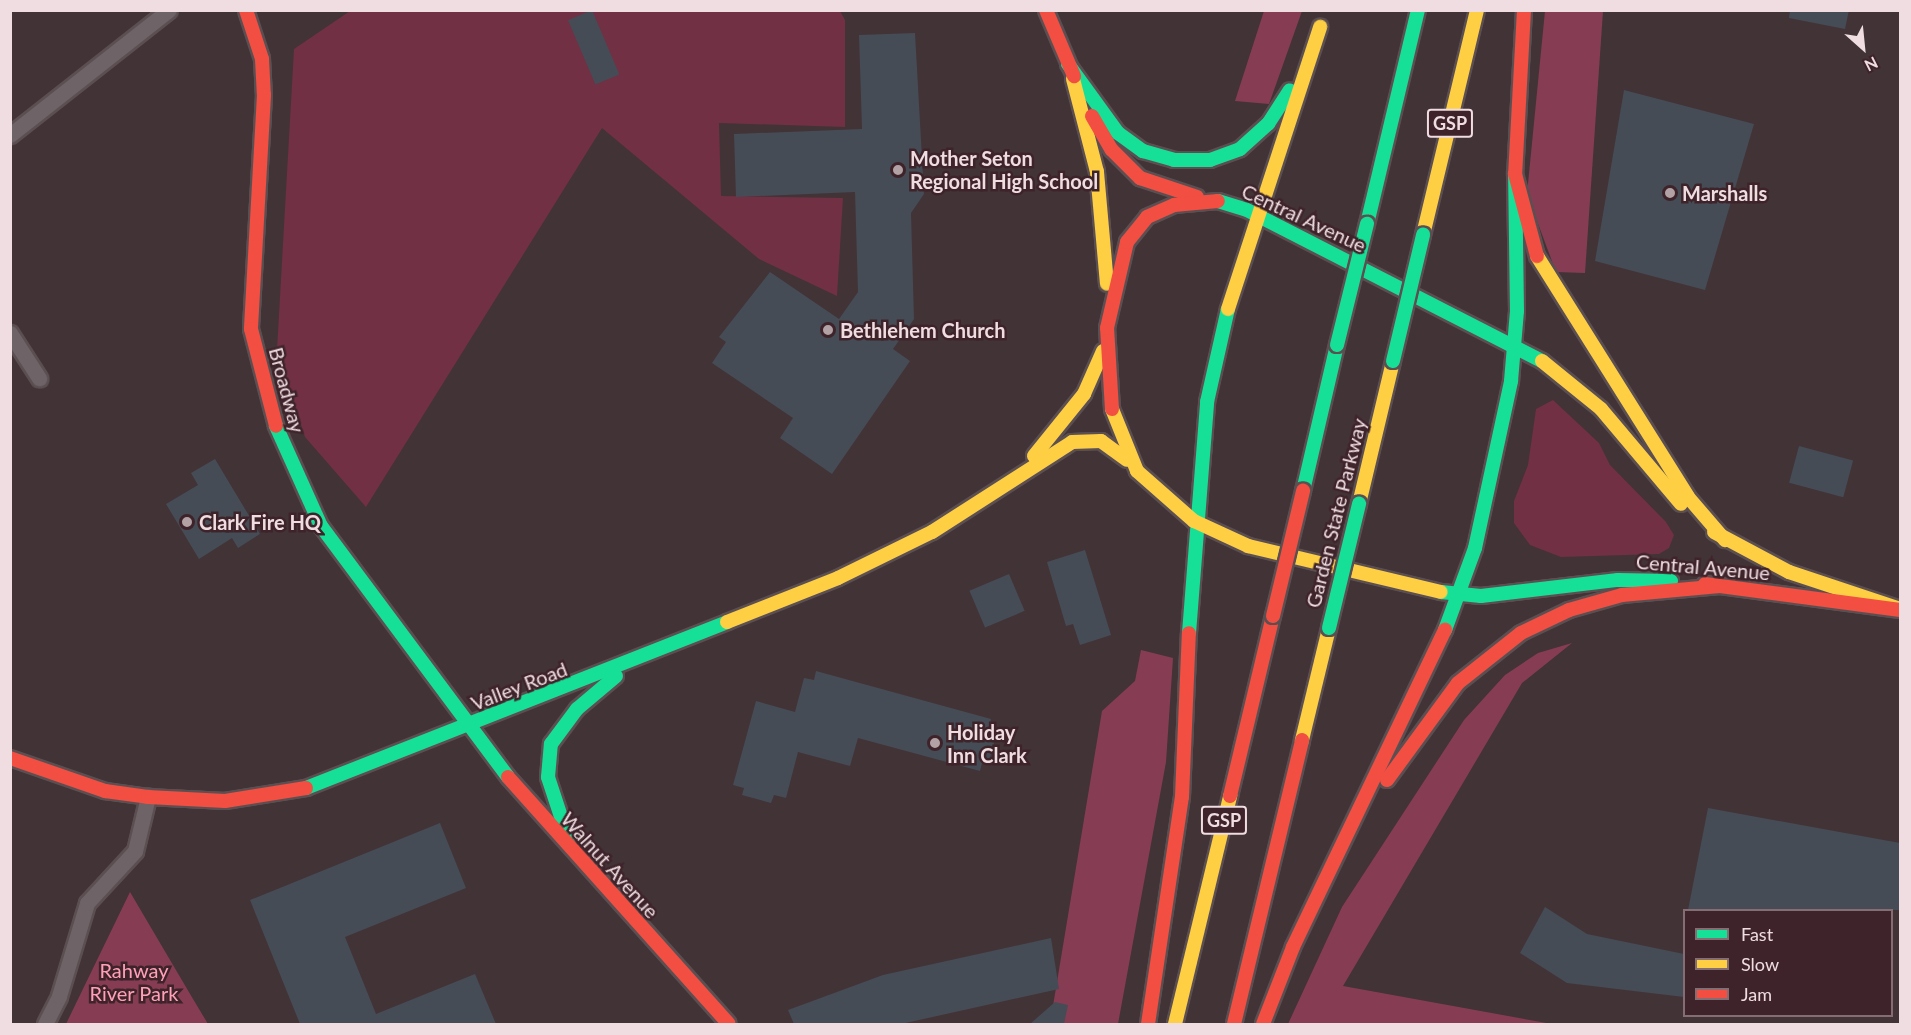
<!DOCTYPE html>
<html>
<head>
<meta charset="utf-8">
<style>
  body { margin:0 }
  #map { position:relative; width:1911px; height:1035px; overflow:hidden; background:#423337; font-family:Lato,sans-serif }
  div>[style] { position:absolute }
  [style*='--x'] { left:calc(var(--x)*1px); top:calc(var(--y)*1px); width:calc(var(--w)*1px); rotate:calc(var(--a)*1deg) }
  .green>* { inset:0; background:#713044 }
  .forest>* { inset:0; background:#863d54 }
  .building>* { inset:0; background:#464c55; transform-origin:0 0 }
  .roads { filter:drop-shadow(2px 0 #5c4f52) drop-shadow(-2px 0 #5c4f52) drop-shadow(0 2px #5c4f52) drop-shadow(0 -2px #5c4f52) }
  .street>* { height:15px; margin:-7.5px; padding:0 7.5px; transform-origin:7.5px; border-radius:7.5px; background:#6e6366 }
  .fast>* { height:14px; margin:-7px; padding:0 7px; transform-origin:7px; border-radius:7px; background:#16e098 }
  .slow>* { height:14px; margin:-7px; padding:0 7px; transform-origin:7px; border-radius:7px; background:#ffcf43 }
  .jam>* { height:14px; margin:-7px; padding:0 7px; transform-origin:7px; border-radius:7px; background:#f24e42 }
  .bridges { filter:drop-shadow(2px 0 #5c4f52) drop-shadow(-2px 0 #5c4f52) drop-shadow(0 2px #5c4f52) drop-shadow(0 -2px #5c4f52) }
  .fast-bridge>* { height:14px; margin:-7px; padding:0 7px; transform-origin:7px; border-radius:7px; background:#16e098 }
  .jam-bridge>* { height:14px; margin:-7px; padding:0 7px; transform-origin:7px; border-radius:7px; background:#f24e42 }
  .dots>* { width:16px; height:16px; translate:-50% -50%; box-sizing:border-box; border:3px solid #3e242a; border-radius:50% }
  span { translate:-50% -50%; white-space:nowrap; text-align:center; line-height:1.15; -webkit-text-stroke:5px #3e242a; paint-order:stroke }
  .shield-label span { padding:2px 4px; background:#3e242a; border:2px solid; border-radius:4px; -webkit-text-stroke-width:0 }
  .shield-label { font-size:18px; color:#efdde1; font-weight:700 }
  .poi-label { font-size:20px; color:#efdde1; font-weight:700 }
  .left { translate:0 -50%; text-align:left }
  .street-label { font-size:20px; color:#efdde1 }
  .park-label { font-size:20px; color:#ffa0b8 }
  .frame { position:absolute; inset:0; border:12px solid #efdde1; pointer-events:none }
  .legend { position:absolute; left:1683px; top:909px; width:210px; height:108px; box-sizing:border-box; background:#3e242a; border:2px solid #856e73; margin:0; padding:8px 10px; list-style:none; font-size:18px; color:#efdde1 }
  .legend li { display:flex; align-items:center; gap:12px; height:30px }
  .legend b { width:30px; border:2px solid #856e73 }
  .north { position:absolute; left:1833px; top:18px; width:60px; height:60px; -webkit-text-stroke:4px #3e242a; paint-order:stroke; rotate:153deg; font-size:16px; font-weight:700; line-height:24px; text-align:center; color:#efdde1 }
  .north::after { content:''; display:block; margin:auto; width:21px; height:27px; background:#efdde1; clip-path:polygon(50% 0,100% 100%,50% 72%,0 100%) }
</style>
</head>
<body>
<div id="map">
  <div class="green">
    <div style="clip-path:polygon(350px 11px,840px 11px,845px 20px,845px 127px,719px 123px,721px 196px,843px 198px,837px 296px,759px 259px,602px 128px,366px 507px,305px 437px,277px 350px,294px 49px)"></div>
    <div style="clip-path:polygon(1553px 400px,1599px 443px,1610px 465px,1666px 522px,1674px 535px,1669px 548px,1659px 554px,1561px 557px,1530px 545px,1514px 523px,1514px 501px,1528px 465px,1536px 409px)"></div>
  </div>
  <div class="forest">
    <div style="clip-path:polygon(1264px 11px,1302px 11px,1269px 104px,1235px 101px)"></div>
    <div style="clip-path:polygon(1545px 11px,1603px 11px,1585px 273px,1556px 272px,1527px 194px)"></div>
    <div style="clip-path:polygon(1572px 643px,1522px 683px,1343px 986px,1552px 1024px,1288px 1024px,1342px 907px,1464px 720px,1505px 675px,1538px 653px)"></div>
    <div style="clip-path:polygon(1141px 650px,1173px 658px,1166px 762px,1118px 1024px,1050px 1024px,1102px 711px,1135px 681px)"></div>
    <div style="clip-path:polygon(130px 892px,193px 999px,208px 1024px,66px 1024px)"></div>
  </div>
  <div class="building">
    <div style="left:592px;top:10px;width:70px;height:26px;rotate:67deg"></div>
    <div style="clip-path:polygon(1790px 10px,1849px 10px,1845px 29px,1789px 18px)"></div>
    <div style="clip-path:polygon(915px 33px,924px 194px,911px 213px,914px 319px,893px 349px,910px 361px,832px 474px,780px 438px,793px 418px,712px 363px,726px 342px,719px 337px,770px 272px,839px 319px,858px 292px,855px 192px,736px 197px,734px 134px,862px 129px,859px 35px)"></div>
    <div style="clip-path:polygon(1624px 90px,1754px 124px,1705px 290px,1595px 261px)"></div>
    <div style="left:1799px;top:446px;width:56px;height:38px;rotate:15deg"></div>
    <div style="clip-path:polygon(215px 459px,260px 534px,238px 548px,232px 538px,199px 559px,166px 504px,198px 485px,191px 473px)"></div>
    <div style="clip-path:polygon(1085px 550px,1111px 635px,1080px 645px,1073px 624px,1066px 626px,1047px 562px)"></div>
    <div style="left:1009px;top:574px;width:40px;height:43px;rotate:67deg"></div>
    <div style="clip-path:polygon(816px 671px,991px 719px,990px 725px,998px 728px,989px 761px,983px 759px,980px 771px,858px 738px,850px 766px,798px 752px,786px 798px,774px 795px,771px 803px,742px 795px,744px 788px,733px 785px,756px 701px,795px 712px,804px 678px,814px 680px)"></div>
    <div style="clip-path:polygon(1708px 808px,1900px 843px,1900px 910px,1688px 910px)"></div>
    <div style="clip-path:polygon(440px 823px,466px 888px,345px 937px,376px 1014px,475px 974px,496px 1024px,300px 1024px,250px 900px)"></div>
    <div style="clip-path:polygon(1545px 907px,1587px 934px,1684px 954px,1684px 997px,1567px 983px,1520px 953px)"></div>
    <div style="clip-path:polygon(1051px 938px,1059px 989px,901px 1024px,794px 1024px,788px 1010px,883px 975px)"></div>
    <div style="clip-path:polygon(1055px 1002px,1068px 1005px,1064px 1024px,1030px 1024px)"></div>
  </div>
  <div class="roads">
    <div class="street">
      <div style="--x:10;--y:135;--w:202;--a:-38.2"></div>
      <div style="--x:10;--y:333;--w:54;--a:57.2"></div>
      <div style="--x:45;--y:1024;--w:31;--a:-63"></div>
      <div style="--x:59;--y:996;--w:97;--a:-73.2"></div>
      <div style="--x:87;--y:903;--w:71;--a:-47.3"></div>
      <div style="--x:135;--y:851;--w:56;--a:-76.5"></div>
    </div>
    <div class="fast">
      <div style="--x:1068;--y:64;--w:85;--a:54.1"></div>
      <div style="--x:1118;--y:133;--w:31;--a:36"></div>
      <div style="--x:1143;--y:151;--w:32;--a:16"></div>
      <div style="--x:1174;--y:160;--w:36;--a:0"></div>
      <div style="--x:1210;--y:160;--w:32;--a:-20"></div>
      <div style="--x:1240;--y:149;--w:38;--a:-42"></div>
      <div style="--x:1268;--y:124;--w:40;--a:-57.1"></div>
      <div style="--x:1218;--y:201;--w:28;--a:17"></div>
      <div style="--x:1245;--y:209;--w:334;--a:27.1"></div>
      <div style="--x:1367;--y:224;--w:220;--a:-76.6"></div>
      <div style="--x:276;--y:426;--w:110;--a:65.8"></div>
      <div style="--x:321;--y:526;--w:313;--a:53.3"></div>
      <div style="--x:1303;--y:491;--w:150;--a:-76.9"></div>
      <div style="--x:1441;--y:592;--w:40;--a:5.7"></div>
      <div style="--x:1481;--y:596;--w:138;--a:-6.7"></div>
      <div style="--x:1618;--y:580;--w:53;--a:1.1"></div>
      <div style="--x:1445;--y:630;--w:87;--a:-69.9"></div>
      <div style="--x:1475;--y:548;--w:171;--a:-77.8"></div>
      <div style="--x:1511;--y:381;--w:70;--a:-85.1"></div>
      <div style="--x:1517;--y:311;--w:137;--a:-90.8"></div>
      <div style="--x:1189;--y:633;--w:232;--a:-85.5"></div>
      <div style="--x:1207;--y:402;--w:95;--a:-77.3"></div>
      <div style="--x:306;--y:788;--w:453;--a:-21.5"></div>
      <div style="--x:568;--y:838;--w:64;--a:-108.2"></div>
      <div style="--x:548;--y:777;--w:33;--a:-85"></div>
      <div style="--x:551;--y:744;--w:44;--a:-53.4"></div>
      <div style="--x:577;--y:709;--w:51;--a:-40.2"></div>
    </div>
    <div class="slow">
      <div style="--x:1073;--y:79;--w:96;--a:75.5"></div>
      <div style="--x:1097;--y:172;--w:112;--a:84.9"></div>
      <div style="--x:1423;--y:235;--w:231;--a:-76.5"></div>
      <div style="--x:1537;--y:256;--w:284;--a:57.9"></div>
      <div style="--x:1688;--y:497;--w:57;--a:49.3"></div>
      <div style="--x:1228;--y:309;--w:297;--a:-71.9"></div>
      <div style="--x:1542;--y:361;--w:76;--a:39.1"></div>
      <div style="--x:1601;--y:409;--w:124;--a:49.9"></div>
      <div style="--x:1112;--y:409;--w:67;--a:68"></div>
      <div style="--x:1137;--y:471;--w:76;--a:41.3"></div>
      <div style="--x:1194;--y:521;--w:60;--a:24.8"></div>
      <div style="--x:1248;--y:546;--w:198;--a:13.4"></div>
      <div style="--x:1034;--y:456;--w:80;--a:-51.1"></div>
      <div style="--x:1084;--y:394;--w:47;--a:-66.2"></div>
      <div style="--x:1359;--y:504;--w:147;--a:-76.6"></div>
      <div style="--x:1714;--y:532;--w:85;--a:28.1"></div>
      <div style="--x:1789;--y:572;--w:117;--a:18.4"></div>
      <div style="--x:727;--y:622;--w:119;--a:-21.6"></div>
      <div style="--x:838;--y:578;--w:105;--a:-26.1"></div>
      <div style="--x:932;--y:532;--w:166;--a:-32.7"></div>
      <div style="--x:1072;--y:442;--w:29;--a:-2"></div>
      <div style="--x:1101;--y:441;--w:32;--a:36"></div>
      <div style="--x:1302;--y:740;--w:115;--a:-76.4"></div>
      <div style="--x:1175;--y:1024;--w:235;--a:-76.4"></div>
    </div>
    <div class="jam">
      <div style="--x:246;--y:10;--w:52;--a:71.9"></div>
      <div style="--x:262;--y:59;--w:36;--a:87"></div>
      <div style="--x:264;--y:95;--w:234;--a:93.2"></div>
      <div style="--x:251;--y:329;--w:100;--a:75.5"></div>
      <div style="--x:1046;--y:10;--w:72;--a:67"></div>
      <div style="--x:1524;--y:10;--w:164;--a:93.1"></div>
      <div style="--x:1515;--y:174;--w:85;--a:75"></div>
      <div style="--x:1092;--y:116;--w:39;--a:60"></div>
      <div style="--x:1112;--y:150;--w:40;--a:45"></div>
      <div style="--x:1140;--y:178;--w:60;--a:18.4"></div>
      <div style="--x:1112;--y:409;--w:81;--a:-93.5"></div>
      <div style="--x:1107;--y:328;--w:88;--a:-76.9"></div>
      <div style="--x:1127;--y:242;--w:32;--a:-51"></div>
      <div style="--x:1147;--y:217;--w:30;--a:-24"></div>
      <div style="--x:1174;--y:205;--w:44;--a:-5.2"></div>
      <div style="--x:1705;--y:584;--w:197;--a:7.6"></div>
      <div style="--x:10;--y:758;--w:101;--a:19.2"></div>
      <div style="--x:105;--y:791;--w:43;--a:7.9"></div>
      <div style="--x:148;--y:797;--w:77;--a:3"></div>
      <div style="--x:225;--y:801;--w:82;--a:-9.1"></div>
      <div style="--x:508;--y:777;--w:331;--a:48.2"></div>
      <div style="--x:1387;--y:780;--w:120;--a:-53.8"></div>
      <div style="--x:1458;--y:683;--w:80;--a:-38.4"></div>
      <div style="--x:1521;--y:633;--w:53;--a:-25.6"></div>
      <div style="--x:1569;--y:610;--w:55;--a:-15.8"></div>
      <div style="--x:1622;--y:595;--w:98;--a:-5.2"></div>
      <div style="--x:1230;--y:796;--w:185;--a:-76.6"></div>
      <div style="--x:1148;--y:1024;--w:230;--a:-81.5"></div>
      <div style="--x:1182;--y:797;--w:164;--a:-87.6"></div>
      <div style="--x:1234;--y:1024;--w:292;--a:-76.5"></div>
      <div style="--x:1263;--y:1024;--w:83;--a:-68.7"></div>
      <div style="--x:1293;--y:947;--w:352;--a:-64.4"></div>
    </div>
  </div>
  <div class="bridges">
    <div class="fast-bridge">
      <div style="--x:1337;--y:345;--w:125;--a:-76.1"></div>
      <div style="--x:1393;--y:361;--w:130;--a:-76.6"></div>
      <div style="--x:1329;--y:628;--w:128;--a:-76.4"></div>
    </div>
    <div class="jam-bridge">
      <div style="--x:1273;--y:616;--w:129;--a:-76.5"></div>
    </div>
  </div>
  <div class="dots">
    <div style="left:898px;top:170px;background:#b2a2a6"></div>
    <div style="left:1670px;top:193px;background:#b2a2a6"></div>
    <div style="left:828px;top:330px;background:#b2a2a6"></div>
    <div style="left:187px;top:522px;background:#b2a2a6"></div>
    <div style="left:935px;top:743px;background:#b2a2a6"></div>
  </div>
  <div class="shield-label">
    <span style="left:1450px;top:123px">GSP</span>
    <span style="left:1224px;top:820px">GSP</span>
  </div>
  <div class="poi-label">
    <span class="left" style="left:910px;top:170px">Mother Seton<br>Regional High School</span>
    <span class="left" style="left:1682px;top:193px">Marshalls</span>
    <span class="left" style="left:840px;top:330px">Bethlehem Church</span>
    <span class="left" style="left:199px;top:522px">Clark Fire HQ</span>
    <span class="left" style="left:947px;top:744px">Holiday<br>Inn Clark</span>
  </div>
  <div class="street-label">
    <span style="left:1304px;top:218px;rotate:25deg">Central Avenue</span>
    <span style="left:287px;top:390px;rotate:75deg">Broadway</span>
    <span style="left:1336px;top:513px;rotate:-76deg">Garden State Parkway</span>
    <span style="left:1703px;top:567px;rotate:5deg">Central Avenue</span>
    <span style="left:519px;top:686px;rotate:-21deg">Valley Road</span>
    <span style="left:610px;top:865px;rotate:48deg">Walnut Avenue</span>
  </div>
  <div class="park-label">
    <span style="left:134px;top:982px">Rahway<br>River Park</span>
  </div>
  <div class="frame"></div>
  <ul class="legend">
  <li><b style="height:8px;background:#16e098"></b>Fast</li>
  <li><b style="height:8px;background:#ffcf43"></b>Slow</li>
  <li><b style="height:8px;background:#f24e42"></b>Jam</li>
  </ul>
  <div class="north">N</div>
</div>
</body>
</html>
